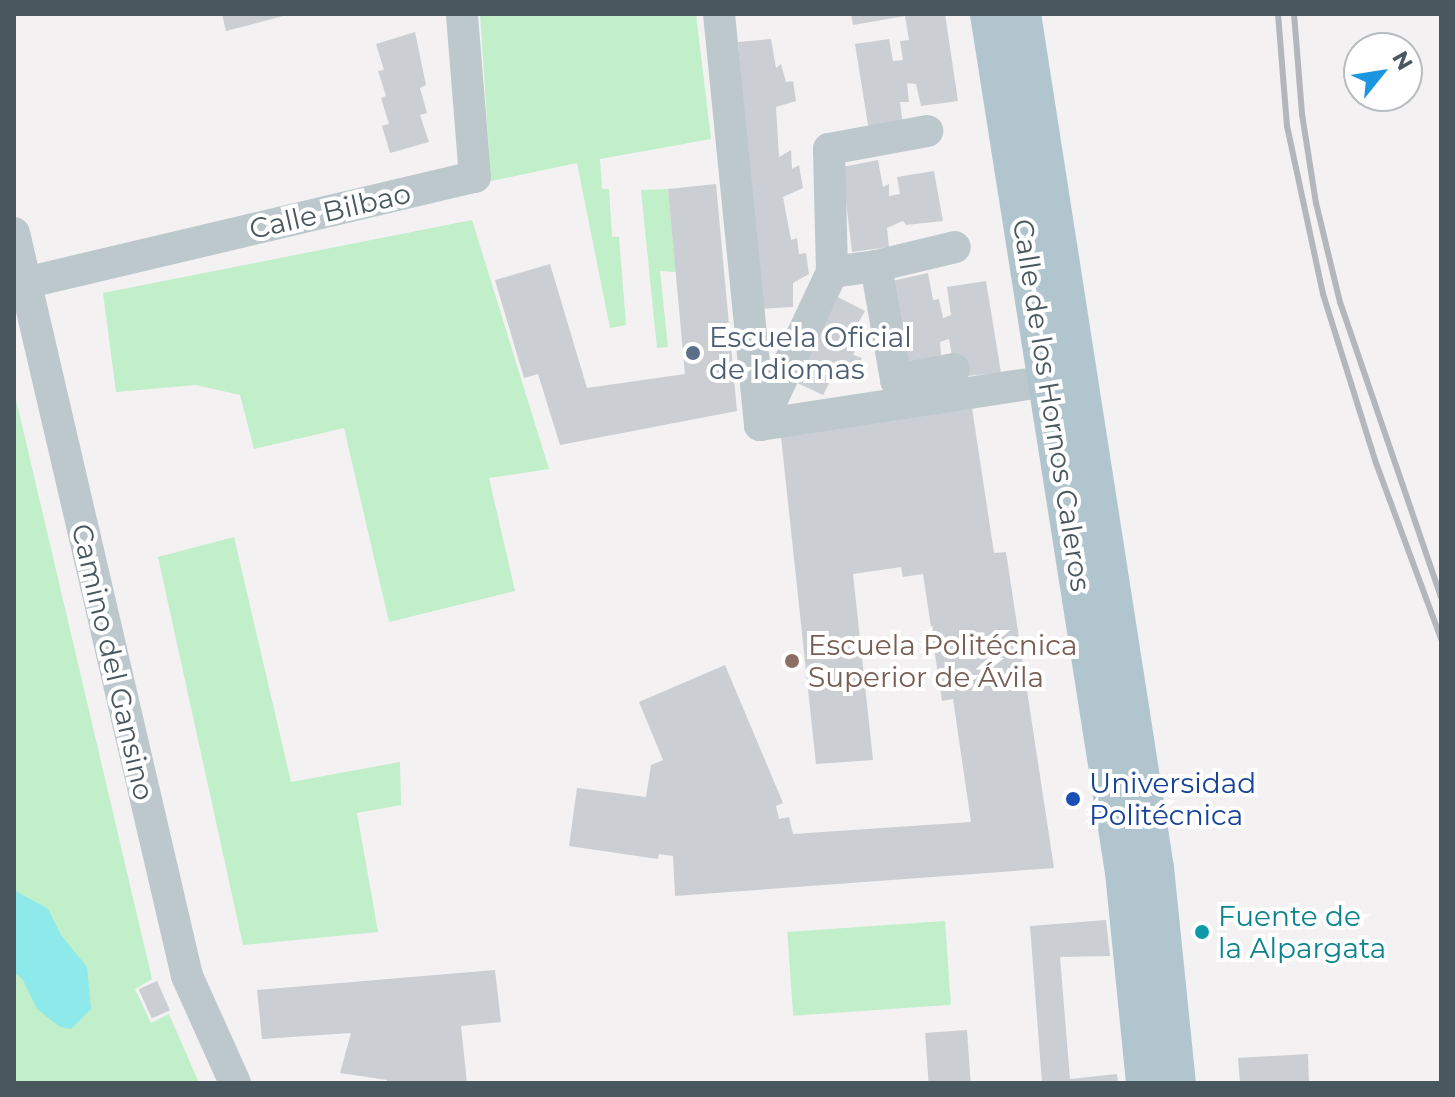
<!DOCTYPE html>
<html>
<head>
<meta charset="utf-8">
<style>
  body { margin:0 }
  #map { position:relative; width:1455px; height:1097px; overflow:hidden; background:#f3f1f1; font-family:Montserrat,sans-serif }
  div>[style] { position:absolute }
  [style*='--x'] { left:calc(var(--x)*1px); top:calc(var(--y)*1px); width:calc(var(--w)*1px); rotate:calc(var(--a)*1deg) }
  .green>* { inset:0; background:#c0efca; transform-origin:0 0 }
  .water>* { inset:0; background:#8ee9eb }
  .building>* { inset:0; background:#cbcfd3; transform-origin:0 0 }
  .minor>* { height:32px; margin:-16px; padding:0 16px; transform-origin:16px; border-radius:16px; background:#bdc8cd }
  .major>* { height:40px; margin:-20px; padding:0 20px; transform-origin:20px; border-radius:20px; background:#b1c5cf }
  .rail>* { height:6px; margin:-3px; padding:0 3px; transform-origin:3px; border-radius:3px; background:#b3b7bb }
  .dots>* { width:22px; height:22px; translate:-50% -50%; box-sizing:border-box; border:4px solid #fff; border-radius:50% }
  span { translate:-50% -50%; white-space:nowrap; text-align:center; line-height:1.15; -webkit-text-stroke:8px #fff; paint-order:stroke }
  .street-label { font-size:28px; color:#49585e }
  .service-label { font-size:28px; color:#4e5e75 }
  .left { translate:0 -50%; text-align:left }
  .education-label { font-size:28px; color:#785e54 }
  .transit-label { font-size:28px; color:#164399 }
  .culture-label { font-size:28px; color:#0d838f }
  .frame { position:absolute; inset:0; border:16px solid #49585e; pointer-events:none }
  .north { position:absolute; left:1343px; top:32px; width:80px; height:80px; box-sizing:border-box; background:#fff; border:2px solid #b6bcbf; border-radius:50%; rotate:60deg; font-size:22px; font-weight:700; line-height:32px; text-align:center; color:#49585e }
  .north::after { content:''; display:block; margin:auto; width:28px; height:36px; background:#1b97e2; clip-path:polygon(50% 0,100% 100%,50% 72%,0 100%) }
</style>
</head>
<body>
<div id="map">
  <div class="green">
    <div style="clip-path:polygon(480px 14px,696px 14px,711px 139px,600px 159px,602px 189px,609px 189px,612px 237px,619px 237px,626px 325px,610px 328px,577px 163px,491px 181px)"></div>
    <div style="clip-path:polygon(668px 189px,676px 272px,660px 271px,668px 347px,657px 348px,641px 190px)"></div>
    <div style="clip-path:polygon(472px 220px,549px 469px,489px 478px,515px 591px,389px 622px,344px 428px,254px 449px,240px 395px,196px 385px,116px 392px,103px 293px)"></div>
    <div style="clip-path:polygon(14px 391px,152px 979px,135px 989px,151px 1023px,169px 1014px,199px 1083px,14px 1083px)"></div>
    <div style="clip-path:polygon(234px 537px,291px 782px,400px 762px,401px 805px,357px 813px,378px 932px,243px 945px,158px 557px)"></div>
    <div style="left:945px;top:921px;width:84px;height:158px;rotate:86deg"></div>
  </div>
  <div class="water">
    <div style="clip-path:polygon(14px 890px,48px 909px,61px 935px,87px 967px,91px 1009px,71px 1029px,60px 1027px,37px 1009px,23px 980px,14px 972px)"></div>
  </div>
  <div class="building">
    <div style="clip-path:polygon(222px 14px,287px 14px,287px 15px,226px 31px)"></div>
    <div style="clip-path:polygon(851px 14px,945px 14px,958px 101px,921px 106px,916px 84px,907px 83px,909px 102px,900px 102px,903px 126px,869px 131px,855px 44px,889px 39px,893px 61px,903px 60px,900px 41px,909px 40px,905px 16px,853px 25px)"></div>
    <div style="clip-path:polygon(415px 32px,426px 85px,420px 88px,427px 113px,420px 115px,429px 142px,390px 153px,382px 126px,389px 124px,381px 98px,386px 96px,378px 71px,384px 70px,376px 44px)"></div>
    <div style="clip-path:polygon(771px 39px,776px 68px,781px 64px,786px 82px,793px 81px,796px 101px,776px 107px,779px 157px,791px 150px,792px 169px,799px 165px,803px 188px,783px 197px,791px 240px,797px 238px,799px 254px,806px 253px,809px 274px,793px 283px,793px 307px,758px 309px,738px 42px)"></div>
    <div style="clip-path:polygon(878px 160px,883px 187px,889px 184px,889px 196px,900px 194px,897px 177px,934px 171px,943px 221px,906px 225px,903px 221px,887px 228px,889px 247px,852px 252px,842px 167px)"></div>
    <div style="clip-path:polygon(716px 184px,737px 411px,560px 445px,538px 374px,524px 378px,495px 280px,550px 264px,587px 388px,685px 374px,668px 189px)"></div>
    <div style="clip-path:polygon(928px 273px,933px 300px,939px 299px,943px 318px,951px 315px,947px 287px,986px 281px,1001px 373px,965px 376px,952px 356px,949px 339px,940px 342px,942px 365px,905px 369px,892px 281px)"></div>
    <div style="clip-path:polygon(834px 295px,865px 311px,852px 334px,859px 340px,853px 355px,862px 358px,852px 376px,837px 369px,823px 395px,793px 381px)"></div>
    <div style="clip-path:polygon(972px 408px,994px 553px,1006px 552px,1054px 868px,675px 896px,673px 856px,659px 854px,658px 859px,569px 846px,577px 788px,646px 797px,651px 765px,663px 760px,639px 702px,725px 665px,783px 803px,776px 806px,779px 819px,789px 817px,793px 834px,971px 822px,953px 699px,942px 701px,923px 574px,903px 577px,901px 567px,853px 574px,873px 760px,816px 764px,781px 437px)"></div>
    <div style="clip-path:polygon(1106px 920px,1110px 956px,1060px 957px,1070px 1079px,1117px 1074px,1118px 1083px,1042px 1083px,1030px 926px)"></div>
    <div style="clip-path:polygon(495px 970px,501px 1022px,461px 1026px,467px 1083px,387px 1083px,387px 1080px,340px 1073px,351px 1033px,262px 1039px,257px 990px)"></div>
    <div style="left:157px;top:981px;width:32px;height:20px;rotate:66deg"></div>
    <div style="left:967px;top:1030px;width:53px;height:42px;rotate:86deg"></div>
    <div style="clip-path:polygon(1308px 1054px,1309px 1083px,1240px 1083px,1238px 1058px)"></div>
  </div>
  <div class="minor">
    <div style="--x:719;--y:14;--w:413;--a:84.3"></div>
    <div style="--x:760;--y:425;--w:291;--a:-8.7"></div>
    <div style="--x:14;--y:233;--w:763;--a:76.89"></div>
    <div style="--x:187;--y:976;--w:117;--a:65.8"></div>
    <div style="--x:876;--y:266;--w:116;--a:80"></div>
    <div style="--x:896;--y:380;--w:59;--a:-10.7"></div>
    <div style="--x:832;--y:272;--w:123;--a:-91.4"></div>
    <div style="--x:829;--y:149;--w:100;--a:-10.4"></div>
    <div style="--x:25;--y:283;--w:462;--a:-13.3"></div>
    <div style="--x:475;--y:177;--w:164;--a:-94.6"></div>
    <div style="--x:760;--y:425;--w:169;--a:-64.8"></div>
    <div style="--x:832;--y:272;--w:44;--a:-7.8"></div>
    <div style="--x:876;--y:266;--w:81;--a:-13.5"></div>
  </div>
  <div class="major">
    <div style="--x:990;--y:14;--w:869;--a:81.06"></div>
    <div style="--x:1125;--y:872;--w:212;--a:84.3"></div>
    <div style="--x:1021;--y:14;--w:864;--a:81.15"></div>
    <div style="--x:1154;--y:868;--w:216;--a:84.2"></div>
  </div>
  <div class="rail">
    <div style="--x:1278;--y:14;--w:112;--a:85.4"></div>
    <div style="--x:1287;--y:126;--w:172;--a:77.9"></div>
    <div style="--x:1323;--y:294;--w:177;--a:72.6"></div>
    <div style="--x:1376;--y:463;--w:188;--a:69.7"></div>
    <div style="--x:1294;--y:14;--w:100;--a:85.4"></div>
    <div style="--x:1302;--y:114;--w:90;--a:81.1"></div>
    <div style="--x:1316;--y:203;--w:102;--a:76.4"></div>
    <div style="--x:1340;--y:302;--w:312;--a:71.1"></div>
  </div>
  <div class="dots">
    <div style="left:693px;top:353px;background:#5c6f8a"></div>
    <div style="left:792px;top:661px;background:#8d6e63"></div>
    <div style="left:1073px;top:799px;background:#1a4fb4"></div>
    <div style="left:1202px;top:932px;background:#0f9aa8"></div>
  </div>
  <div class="street-label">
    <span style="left:330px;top:211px;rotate:-13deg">Calle Bilbao</span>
    <span style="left:1052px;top:405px;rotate:81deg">Calle de los Hornos Caleros</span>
    <span style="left:113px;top:662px;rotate:77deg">Camino del Gansino</span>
  </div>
  <div class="service-label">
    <span class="left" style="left:709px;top:353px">Escuela Oficial<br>de Idiomas</span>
  </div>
  <div class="education-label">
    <span class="left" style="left:808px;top:661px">Escuela Politécnica<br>Superior de Ávila</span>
  </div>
  <div class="transit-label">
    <span class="left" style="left:1089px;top:799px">Universidad<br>Politécnica</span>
  </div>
  <div class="culture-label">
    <span class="left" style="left:1218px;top:932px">Fuente de<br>la Alpargata</span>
  </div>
  <div class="frame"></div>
  <div class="north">N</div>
</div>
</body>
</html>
